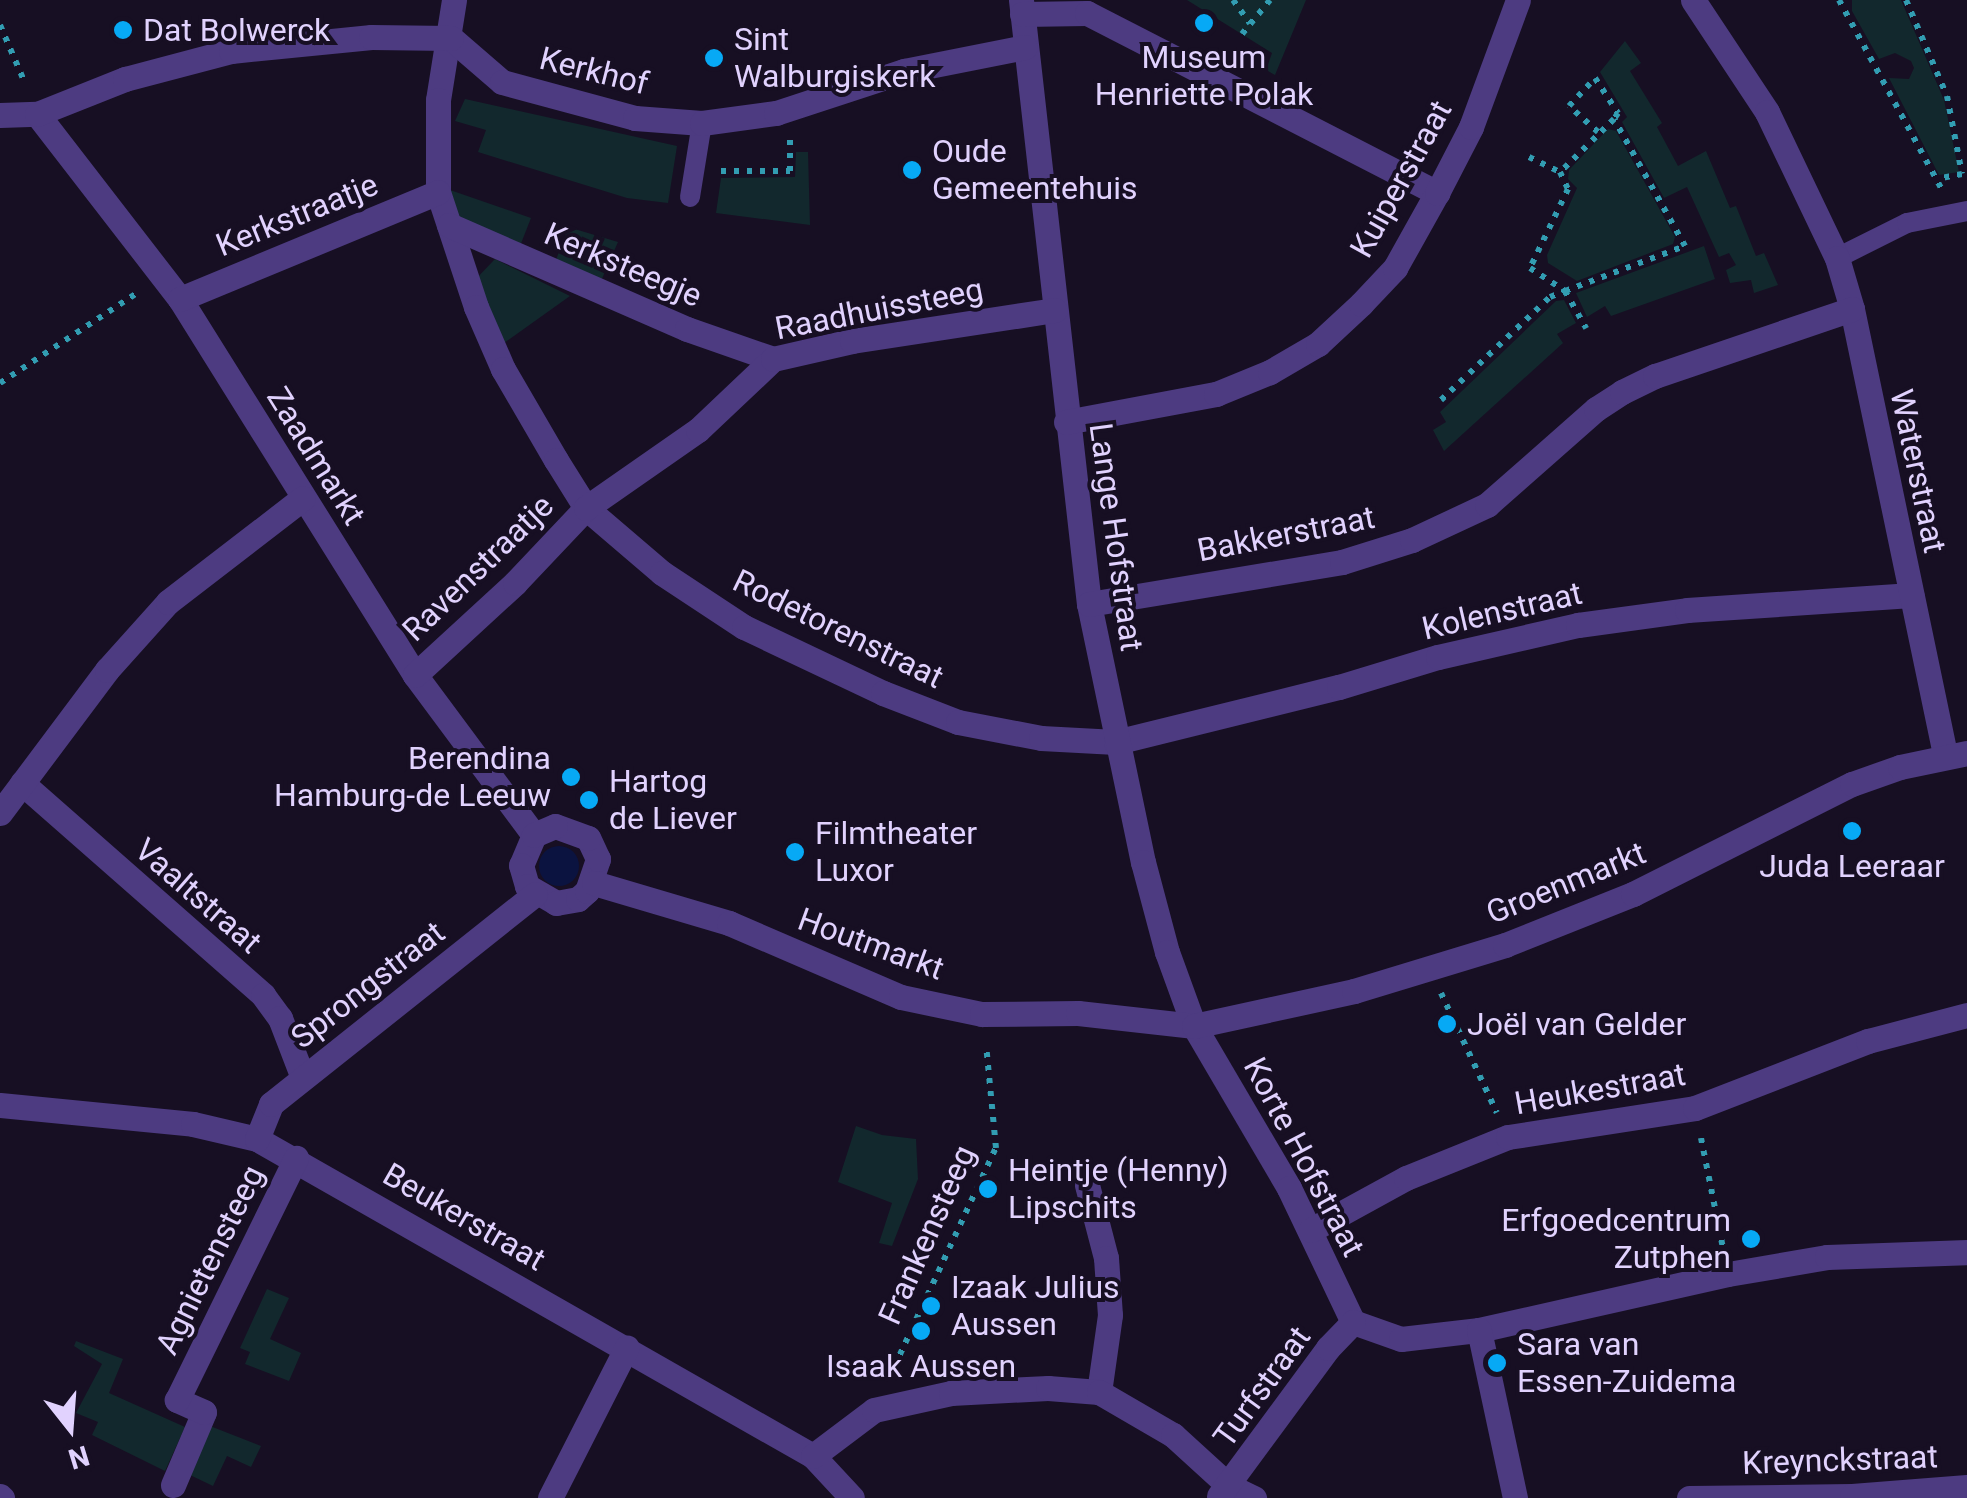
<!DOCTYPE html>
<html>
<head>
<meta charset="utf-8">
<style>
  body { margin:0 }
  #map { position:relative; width:1967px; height:1498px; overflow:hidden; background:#170f23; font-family:Roboto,sans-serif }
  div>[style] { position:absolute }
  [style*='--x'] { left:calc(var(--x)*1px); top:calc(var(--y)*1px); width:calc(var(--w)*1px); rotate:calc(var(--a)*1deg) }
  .green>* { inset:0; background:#12282d }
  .water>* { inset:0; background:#0b1340 }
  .round { border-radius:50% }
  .path>* { height:6px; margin-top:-3px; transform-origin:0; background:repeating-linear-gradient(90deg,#329db2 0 5px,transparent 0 13px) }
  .lane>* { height:20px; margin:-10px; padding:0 10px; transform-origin:10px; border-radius:10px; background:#4d3b81 }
  .street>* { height:25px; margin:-12.5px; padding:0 12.5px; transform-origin:12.5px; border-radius:12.5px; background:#4d3b81 }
  .dots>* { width:28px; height:28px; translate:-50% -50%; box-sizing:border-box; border:5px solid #170f23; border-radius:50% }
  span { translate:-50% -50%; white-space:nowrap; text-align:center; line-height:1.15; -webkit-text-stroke:8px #170f23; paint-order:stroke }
  .poi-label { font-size:32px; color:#e1d2fe }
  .left { translate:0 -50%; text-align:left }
  .right { translate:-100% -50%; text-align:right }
  .street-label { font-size:32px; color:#e1d2fe }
  .north { position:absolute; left:20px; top:1378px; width:100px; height:100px; -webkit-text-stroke:8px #170f23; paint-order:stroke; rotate:163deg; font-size:28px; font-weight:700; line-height:40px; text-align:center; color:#e1d2fe }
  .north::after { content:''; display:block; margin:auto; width:35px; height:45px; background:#e1d2fe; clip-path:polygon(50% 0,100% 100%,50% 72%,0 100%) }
</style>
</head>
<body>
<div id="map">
  <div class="green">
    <div style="clip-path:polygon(1187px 0,1306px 0,1275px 75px,1266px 70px,1272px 53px)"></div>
    <div style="clip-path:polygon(1852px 0,1901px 0,1944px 100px,1959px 172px,1939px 175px,1889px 78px,1909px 79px,1914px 68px,1911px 61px,1895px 53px,1879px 59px,1852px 11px)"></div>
    <div style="clip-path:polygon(1625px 41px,1641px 63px,1630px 71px,1662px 123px,1657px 127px,1678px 166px,1706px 151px,1730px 208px,1736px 206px,1756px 256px,1764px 253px,1778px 285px,1754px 293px,1751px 280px,1730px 283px,1726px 270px,1736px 265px,1729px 253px,1719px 257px,1687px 187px,1664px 198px,1622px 122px,1627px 117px,1600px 72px)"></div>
    <div style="clip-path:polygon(465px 99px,677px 146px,668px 203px,627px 198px,478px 152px,486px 130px,455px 121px)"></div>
    <div style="clip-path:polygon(1608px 129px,1616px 131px,1675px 237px,1673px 244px,1577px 281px,1548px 263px,1547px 255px,1577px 188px,1568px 179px,1569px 170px)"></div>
    <div style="clip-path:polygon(796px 152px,808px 152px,810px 225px,716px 213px,721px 178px,795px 177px)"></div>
    <div style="clip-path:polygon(450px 190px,531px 218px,520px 246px,457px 217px)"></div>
    <div style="clip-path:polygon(568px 227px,618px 242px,601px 281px,556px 260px)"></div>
    <div style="clip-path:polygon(1704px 246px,1715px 279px,1611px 316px,1605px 306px,1587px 317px,1576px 293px)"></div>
    <div style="clip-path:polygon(495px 259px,570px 296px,500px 346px,474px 281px)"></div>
    <div style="clip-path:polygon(1564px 300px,1576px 323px,1557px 334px,1563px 343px,1444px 451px,1433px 430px,1446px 422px,1440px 412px,1556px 301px)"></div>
    <div style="clip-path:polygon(856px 1126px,882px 1135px,916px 1139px,918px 1179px,892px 1246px,879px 1243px,892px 1203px,838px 1182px)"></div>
    <div style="clip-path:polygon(267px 1289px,289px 1298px,270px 1339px,301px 1353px,289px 1381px,245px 1364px,250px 1352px,240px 1348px)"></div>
    <div style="clip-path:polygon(76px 1341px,123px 1359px,109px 1393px,185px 1427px,165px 1471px,92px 1435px,98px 1422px,76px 1413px,102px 1364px,74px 1346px)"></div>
    <div style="clip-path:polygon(210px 1426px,261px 1446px,251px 1467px,227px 1456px,213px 1486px,190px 1475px)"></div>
  </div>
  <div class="water">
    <div class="round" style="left:539px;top:846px;width:40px;height:40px"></div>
  </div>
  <div class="path">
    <div style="--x:1233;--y:0;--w:29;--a:54"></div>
    <div style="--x:1839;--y:0;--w:214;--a:61.5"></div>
    <div style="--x:1906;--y:0;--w:104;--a:66.9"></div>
    <div style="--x:1947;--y:96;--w:79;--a:79.1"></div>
    <div style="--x:1962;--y:174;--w:25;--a:169"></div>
    <div style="--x:0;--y:25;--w:63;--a:66.7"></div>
    <div style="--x:1242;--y:34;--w:44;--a:-50.5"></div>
    <div style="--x:1598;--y:132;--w:39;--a:-138"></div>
    <div style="--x:1569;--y:106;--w:38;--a:-47"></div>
    <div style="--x:1595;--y:78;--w:42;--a:56.7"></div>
    <div style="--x:1618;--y:113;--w:7;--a:124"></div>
    <div style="--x:1529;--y:157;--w:34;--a:26"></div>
    <div style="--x:721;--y:171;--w:69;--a:0"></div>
    <div style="--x:790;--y:171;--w:33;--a:-90"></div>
    <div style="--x:0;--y:383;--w:168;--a:-33.3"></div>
    <div style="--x:1441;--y:400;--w:150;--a:-43.4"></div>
    <div style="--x:1550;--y:297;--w:16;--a:-22"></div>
    <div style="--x:1565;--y:291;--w:128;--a:-20.6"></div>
    <div style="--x:1685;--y:246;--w:145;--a:-119.2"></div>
    <div style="--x:1614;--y:119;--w:76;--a:135.5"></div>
    <div style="--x:1560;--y:172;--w:19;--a:65"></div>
    <div style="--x:1568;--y:189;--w:88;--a:115.7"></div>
    <div style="--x:1530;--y:268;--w:42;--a:33.3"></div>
    <div style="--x:1565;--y:291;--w:43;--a:60.4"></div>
    <div style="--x:1441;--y:993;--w:132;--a:65"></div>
    <div style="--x:1701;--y:1138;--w:112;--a:78.7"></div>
    <div style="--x:889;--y:1378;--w:254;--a:-65.1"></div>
    <div style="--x:996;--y:1148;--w:103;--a:-95.5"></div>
  </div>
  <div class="lane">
    <div style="--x:690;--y:197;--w:75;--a:-80.8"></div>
    <div style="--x:1837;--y:258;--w:78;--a:-26.6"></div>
    <div style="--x:1907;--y:223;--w:61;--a:-11.3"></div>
  </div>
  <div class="street">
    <div style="--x:454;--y:0;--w:101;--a:99.1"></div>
    <div style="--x:438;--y:100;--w:92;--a:90"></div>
    <div style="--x:438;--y:192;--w:121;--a:71.7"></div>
    <div style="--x:476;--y:307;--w:68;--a:66.5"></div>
    <div style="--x:503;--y:369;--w:105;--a:59.8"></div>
    <div style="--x:556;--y:460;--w:57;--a:58"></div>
    <div style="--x:586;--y:508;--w:100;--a:40.5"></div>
    <div style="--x:662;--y:573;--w:98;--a:33.4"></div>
    <div style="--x:744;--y:627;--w:154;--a:25.4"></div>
    <div style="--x:883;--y:693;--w:80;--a:21.1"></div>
    <div style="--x:958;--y:722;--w:85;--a:10.9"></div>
    <div style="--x:1041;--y:738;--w:75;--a:3.1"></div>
    <div style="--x:1116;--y:742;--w:230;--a:-13.9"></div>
    <div style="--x:1339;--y:687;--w:103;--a:-16.9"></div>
    <div style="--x:1438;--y:657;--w:144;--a:-12.9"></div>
    <div style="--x:1578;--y:625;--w:110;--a:-7.8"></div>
    <div style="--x:1687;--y:610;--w:225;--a:-3.8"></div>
    <div style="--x:1021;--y:0;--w:608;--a:83.58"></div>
    <div style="--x:1089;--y:604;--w:264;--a:78.2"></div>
    <div style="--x:1143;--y:862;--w:93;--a:75.1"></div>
    <div style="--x:1167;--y:952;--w:79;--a:70"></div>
    <div style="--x:1194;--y:1026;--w:188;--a:59.6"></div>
    <div style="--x:1289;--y:1188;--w:148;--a:64.5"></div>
    <div style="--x:1693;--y:0;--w:134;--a:56.5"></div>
    <div style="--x:1767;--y:112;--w:162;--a:64.4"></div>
    <div style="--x:1837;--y:258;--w:53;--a:73.6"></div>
    <div style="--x:1852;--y:309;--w:457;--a:78.2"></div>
    <div style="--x:1022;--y:14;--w:65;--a:-0.9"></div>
    <div style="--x:1087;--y:13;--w:394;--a:27.2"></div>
    <div style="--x:451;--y:38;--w:67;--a:40.8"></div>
    <div style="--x:502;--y:82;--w:138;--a:15.1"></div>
    <div style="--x:635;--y:118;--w:67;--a:4.3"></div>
    <div style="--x:702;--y:123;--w:75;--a:-7.7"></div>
    <div style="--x:776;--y:113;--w:135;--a:-18.2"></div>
    <div style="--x:904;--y:71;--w:123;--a:-11.2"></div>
    <div style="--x:37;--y:114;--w:234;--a:52.3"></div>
    <div style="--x:180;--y:299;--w:443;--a:58"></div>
    <div style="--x:415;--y:675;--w:199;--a:53.4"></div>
    <div style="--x:534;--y:835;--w:33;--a:113"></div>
    <div style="--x:521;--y:865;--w:22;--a:74"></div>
    <div style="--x:527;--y:886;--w:34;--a:30"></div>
    <div style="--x:556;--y:903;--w:22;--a:-10"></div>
    <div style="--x:578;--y:899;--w:12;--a:-42"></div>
    <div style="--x:587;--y:891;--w:34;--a:-71"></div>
    <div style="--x:598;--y:859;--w:23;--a:-115"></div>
    <div style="--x:588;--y:838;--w:35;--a:-160"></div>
    <div style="--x:555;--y:826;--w:23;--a:157"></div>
    <div style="--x:0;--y:115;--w:37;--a:-2"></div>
    <div style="--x:37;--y:114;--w:95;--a:-21.7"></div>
    <div style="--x:125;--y:79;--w:110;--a:-14.8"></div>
    <div style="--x:231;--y:51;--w:141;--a:-5.7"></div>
    <div style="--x:371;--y:37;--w:80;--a:0.7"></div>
    <div style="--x:449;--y:225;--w:260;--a:23.6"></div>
    <div style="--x:687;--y:329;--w:91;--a:19.2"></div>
    <div style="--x:180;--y:299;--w:279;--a:-22.5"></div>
    <div style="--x:1066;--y:422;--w:153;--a:-10.6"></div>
    <div style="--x:1216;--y:394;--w:58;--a:-22.2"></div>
    <div style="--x:1270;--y:372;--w:56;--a:-30.3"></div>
    <div style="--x:1318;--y:344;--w:59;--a:-42.9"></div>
    <div style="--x:1361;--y:304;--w:50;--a:-46.6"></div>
    <div style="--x:1395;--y:268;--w:86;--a:-60.8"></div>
    <div style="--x:1437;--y:193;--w:74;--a:-62.7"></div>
    <div style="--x:1471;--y:127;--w:135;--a:-69.7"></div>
    <div style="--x:1089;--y:604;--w:256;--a:-9.4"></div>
    <div style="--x:1342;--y:562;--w:73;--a:-17.4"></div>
    <div style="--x:1412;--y:540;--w:83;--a:-25"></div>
    <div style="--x:1487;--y:505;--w:145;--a:-41.4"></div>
    <div style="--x:1596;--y:409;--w:31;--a:-33"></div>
    <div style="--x:1622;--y:392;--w:37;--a:-26"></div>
    <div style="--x:1655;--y:376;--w:208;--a:-18.8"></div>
    <div style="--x:415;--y:675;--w:136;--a:-42.6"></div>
    <div style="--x:515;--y:583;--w:103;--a:-46.6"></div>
    <div style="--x:586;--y:508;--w:136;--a:-34.9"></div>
    <div style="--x:698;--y:430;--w:103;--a:-43.4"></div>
    <div style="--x:773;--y:359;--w:81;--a:-12.8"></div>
    <div style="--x:852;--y:341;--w:205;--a:-8.7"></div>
    <div style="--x:22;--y:783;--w:321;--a:41.3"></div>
    <div style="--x:263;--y:995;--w:29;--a:54"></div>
    <div style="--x:280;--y:1018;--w:64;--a:69"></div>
    <div style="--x:0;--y:813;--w:179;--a:-53.2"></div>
    <div style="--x:107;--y:670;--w:91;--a:-48.1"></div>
    <div style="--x:168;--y:602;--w:170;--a:-37.6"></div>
    <div style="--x:594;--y:883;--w:141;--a:16.5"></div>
    <div style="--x:729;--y:923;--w:187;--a:23.3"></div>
    <div style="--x:901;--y:997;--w:83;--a:11.9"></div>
    <div style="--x:982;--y:1014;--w:96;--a:-0.6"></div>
    <div style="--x:1078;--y:1013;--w:117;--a:6.4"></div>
    <div style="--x:1194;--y:1026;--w:164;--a:-12.3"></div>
    <div style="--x:1354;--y:991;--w:158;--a:-16.9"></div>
    <div style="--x:1505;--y:945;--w:138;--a:-21.7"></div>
    <div style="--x:1633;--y:894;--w:245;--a:-26.7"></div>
    <div style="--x:1852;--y:784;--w:51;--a:-19.5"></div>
    <div style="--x:1900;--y:767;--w:68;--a:-11.8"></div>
    <div style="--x:0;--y:1105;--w:194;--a:5.6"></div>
    <div style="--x:193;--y:1124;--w:66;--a:13.2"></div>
    <div style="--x:257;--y:1139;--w:640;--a:29.69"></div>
    <div style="--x:813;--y:1456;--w:57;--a:47.1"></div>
    <div style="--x:257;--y:1139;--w:38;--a:-68"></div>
    <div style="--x:271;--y:1104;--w:337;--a:-38.5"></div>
    <div style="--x:1087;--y:1185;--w:75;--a:75.4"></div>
    <div style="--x:1106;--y:1258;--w:57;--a:86"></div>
    <div style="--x:1110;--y:1315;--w:78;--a:98.1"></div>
    <div style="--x:1311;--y:1230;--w:108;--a:-28.7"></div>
    <div style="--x:1406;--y:1178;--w:110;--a:-21.9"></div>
    <div style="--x:1508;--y:1137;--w:189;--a:-8.8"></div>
    <div style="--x:1695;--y:1108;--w:186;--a:-21.2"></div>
    <div style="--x:1868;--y:1041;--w:102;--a:-14.7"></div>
    <div style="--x:1353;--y:1322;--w:51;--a:19.5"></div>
    <div style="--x:1401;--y:1339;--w:79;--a:-6.6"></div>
    <div style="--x:1479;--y:1330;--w:255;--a:-12.7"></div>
    <div style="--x:1728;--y:1274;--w:100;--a:-9.7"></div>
    <div style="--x:1827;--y:1257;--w:140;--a:-2"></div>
    <div style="--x:1479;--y:1330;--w:172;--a:77.9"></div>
    <div style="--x:813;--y:1456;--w:76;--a:-37"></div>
    <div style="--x:874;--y:1410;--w:79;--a:-12.4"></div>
    <div style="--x:951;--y:1393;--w:97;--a:-3"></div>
    <div style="--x:1048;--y:1388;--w:51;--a:4.5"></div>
    <div style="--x:1099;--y:1392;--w:86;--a:30.2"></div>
    <div style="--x:1173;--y:1435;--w:76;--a:42.3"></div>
    <div style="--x:1229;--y:1486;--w:28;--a:26"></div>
    <div style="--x:173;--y:1485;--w:79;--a:-67"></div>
    <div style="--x:204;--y:1412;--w:30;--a:-156"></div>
    <div style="--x:177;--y:1400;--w:270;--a:-63.8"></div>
    <div style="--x:0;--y:1496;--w:3;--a:45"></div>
    <div style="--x:1219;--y:1496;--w:184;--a:-53.6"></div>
    <div style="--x:1328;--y:1348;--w:36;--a:-46"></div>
    <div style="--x:550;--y:1498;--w:169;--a:-63"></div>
    <div style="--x:1689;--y:1498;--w:163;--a:-0.7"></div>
    <div style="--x:1852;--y:1496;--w:115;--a:-4.5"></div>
  </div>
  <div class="dots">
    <div style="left:1204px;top:23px;background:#07a9f5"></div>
    <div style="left:123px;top:30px;background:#07a9f5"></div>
    <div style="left:714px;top:58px;background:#07a9f5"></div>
    <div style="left:912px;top:170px;background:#07a9f5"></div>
    <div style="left:571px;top:777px;background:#07a9f5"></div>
    <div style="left:589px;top:800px;background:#07a9f5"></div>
    <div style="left:1852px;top:831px;background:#07a9f5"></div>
    <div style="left:795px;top:852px;background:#07a9f5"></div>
    <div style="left:1447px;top:1024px;background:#07a9f5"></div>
    <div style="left:988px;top:1189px;background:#07a9f5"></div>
    <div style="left:1751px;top:1239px;background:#07a9f5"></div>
    <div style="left:931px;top:1306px;background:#07a9f5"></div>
    <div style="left:921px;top:1331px;background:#07a9f5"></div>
    <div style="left:1497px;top:1363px;background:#07a9f5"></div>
  </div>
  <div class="poi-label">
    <span class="left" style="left:143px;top:30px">Dat Bolwerck</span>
    <span class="left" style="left:734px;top:58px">Sint<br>Walburgiskerk</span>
    <span style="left:1204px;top:76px">Museum<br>Henriette Polak</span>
    <span class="left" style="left:932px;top:170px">Oude<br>Gemeentehuis</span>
    <span class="right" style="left:551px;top:777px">Berendina<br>Hamburg-de Leeuw</span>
    <span class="left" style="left:609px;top:800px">Hartog<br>de Liever</span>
    <span class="left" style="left:815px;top:852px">Filmtheater<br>Luxor</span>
    <span style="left:1852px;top:866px">Juda Leeraar</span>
    <span class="left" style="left:1467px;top:1024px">Joël van Gelder</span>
    <span class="left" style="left:1008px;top:1189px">Heintje (Henny)<br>Lipschits</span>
    <span class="right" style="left:1731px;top:1239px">Erfgoedcentrum<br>Zutphen</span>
    <span class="left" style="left:951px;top:1306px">Izaak Julius<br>Aussen</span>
    <span class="left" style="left:1517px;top:1363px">Sara van<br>Essen-Zuidema</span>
    <span style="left:921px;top:1366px">Isaak Aussen</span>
  </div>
  <div class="street-label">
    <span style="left:594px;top:71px;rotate:14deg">Kerkhof</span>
    <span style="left:1401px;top:179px;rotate:-61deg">Kuiperstraat</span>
    <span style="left:297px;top:215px;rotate:-22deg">Kerkstraatje</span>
    <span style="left:623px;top:265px;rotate:23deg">Kerksteegje</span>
    <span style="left:879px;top:309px;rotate:-11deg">Raadhuissteeg</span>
    <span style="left:316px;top:456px;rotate:58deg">Zaadmarkt</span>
    <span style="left:1918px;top:471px;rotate:78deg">Waterstraat</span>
    <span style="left:1286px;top:534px;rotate:-11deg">Bakkerstraat</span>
    <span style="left:1116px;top:537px;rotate:82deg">Lange Hofstraat</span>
    <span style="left:478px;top:568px;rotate:-44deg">Ravenstraatje</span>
    <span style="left:1502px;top:611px;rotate:-13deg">Kolenstraat</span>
    <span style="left:838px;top:629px;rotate:26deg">Rodetorenstraat</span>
    <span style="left:1566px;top:883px;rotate:-22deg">Groenmarkt</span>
    <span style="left:198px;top:896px;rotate:41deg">Vaaltstraat</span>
    <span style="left:871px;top:944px;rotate:20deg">Houtmarkt</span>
    <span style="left:368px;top:985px;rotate:-38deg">Sprongstraat</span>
    <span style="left:1600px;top:1089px;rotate:-10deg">Heukestraat</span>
    <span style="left:1304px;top:1157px;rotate:62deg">Korte Hofstraat</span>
    <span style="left:464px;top:1217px;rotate:30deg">Beukerstraat</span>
    <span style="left:927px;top:1235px;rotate:-66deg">Frankensteeg</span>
    <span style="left:210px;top:1260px;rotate:-64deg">Agnietensteeg</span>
    <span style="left:1262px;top:1387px;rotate:-54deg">Turfstraat</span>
    <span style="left:1840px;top:1460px;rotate:-2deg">Kreynckstraat</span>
  </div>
  <div class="north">N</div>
</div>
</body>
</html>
